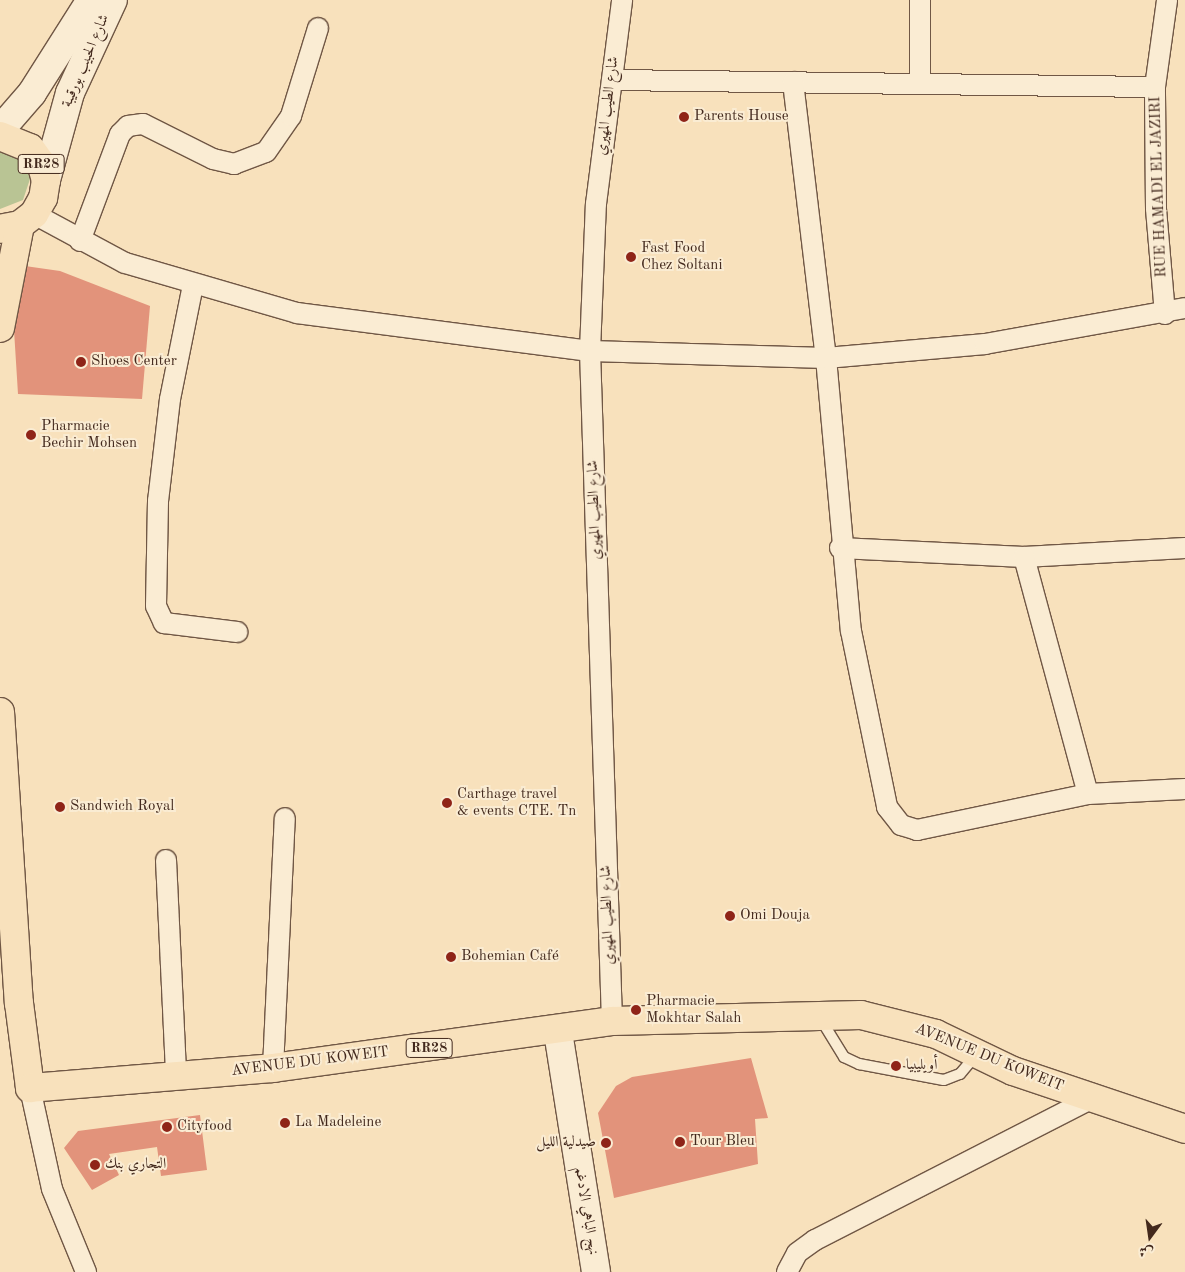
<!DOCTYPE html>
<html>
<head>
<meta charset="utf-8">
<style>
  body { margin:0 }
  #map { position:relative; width:1185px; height:1272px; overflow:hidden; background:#f8e1bc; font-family:"Old Standard TT",Amiri,serif }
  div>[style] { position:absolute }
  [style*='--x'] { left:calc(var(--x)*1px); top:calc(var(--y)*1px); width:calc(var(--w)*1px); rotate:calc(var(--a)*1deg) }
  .green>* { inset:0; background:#b9c494 }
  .building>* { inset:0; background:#e2937b }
  .roads { filter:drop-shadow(1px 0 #705745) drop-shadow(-1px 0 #705745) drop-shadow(0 1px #705745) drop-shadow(0 -1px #705745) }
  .lane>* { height:10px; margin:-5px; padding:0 5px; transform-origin:5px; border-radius:5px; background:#faecd3 }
  .street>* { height:20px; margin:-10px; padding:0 10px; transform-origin:10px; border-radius:10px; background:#faecd3 }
  .secondary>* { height:28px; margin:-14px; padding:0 14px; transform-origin:14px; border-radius:14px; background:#faecd3 }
  .primary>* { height:28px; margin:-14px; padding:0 14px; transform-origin:14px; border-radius:14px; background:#f8e1bc }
  .dots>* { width:14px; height:14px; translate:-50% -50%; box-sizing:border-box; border:2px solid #faecd3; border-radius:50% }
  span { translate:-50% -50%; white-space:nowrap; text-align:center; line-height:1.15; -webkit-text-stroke:4px #faecd3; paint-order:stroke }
  .shield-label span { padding:1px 4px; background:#faecd3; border:1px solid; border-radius:4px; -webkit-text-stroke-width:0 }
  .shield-label { font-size:14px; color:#43291d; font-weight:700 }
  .street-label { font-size:15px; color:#43291d }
  .poi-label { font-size:15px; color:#43291d }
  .left { translate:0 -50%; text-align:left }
  .right { translate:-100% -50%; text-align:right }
  .north { position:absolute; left:1125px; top:1212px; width:50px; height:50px; -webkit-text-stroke:4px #faecd3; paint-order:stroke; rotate:194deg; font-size:14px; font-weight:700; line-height:20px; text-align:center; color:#43291d }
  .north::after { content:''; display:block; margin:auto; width:18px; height:22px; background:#43291d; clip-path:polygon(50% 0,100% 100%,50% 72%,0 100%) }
</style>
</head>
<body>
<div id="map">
  <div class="green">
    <div style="clip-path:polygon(7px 152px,24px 163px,30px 179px,23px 200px,0 209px,0 153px)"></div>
  </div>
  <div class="building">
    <div style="clip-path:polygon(25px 266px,60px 271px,150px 306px,142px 399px,18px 394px,14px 330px)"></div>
    <div style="clip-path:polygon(751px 1058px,768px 1118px,755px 1119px,758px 1164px,614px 1198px,598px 1113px,616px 1086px,632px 1077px)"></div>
    <div style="clip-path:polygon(200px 1115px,207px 1170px,161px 1176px,157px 1147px,109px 1154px,119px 1175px,92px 1190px,64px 1148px,78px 1131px)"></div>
  </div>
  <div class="roads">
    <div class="lane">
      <div style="--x:820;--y:1018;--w:46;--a:58.4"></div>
      <div style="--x:844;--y:1057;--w:17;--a:25"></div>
      <div style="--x:859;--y:1064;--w:86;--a:10.7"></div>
      <div style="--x:944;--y:1080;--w:17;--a:-21"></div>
      <div style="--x:960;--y:1074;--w:25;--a:-50"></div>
    </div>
    <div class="street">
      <div style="--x:612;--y:80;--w:543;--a:0.74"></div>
      <div style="--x:793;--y:82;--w:278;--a:83.2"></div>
      <div style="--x:826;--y:358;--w:274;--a:84.8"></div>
      <div style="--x:851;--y:631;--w:180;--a:78.4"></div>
      <div style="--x:887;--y:807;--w:23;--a:52"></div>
      <div style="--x:901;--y:825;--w:17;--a:17"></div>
      <div style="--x:917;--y:830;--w:175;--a:-11.9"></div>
      <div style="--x:1088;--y:794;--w:97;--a:-3"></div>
      <div style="--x:920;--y:83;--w:83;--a:-90"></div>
      <div style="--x:34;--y:214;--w:103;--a:28.3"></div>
      <div style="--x:125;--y:263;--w:179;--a:16.2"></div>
      <div style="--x:297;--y:313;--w:295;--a:7.4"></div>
      <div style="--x:590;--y:351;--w:236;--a:1.7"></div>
      <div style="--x:826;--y:358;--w:160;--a:-5"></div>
      <div style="--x:985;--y:344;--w:203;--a:-10.2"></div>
      <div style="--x:80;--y:241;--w:114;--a:-69.5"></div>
      <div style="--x:120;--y:134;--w:11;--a:-45"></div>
      <div style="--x:128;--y:126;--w:15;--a:-8"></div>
      <div style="--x:143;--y:124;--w:78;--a:26.6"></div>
      <div style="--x:213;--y:159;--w:22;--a:13"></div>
      <div style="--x:234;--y:164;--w:34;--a:-21"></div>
      <div style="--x:266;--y:152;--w:44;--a:-55.2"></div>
      <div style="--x:291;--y:116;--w:92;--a:-72.9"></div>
      <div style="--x:193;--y:285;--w:116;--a:101.4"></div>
      <div style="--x:170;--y:399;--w:103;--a:96.7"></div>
      <div style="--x:158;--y:501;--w:105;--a:91.1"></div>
      <div style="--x:156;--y:606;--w:19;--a:65"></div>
      <div style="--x:164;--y:623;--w:74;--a:7"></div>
      <div style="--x:1165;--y:314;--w:106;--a:-94.9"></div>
      <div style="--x:1156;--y:208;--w:121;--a:-90.5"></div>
      <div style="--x:1155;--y:87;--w:88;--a:-82.1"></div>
      <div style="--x:840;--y:548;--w:184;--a:2.8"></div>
      <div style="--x:1024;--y:557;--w:161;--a:-3.2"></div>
      <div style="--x:1024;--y:557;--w:245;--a:74.9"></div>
      <div style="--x:166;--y:860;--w:216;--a:87.3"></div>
      <div style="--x:612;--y:1021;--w:670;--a:-91.88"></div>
      <div style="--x:590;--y:351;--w:147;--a:-87.7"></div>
      <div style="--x:596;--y:204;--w:206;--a:-82.7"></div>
      <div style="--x:273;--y:1068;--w:250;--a:-87.3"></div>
      <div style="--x:30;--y:1088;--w:103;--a:77.7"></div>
      <div style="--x:52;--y:1189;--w:90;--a:67.7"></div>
      <div style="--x:787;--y:1272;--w:21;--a:-62"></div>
      <div style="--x:797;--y:1253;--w:22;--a:-36"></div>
      <div style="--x:815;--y:1240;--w:311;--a:-27.1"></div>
    </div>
    <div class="secondary">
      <div style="--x:0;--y:130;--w:49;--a:-49.1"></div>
      <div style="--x:32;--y:93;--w:110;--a:-57.6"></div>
      <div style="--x:46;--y:180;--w:90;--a:-74.6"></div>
      <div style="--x:70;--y:93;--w:102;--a:-65.2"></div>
      <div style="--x:558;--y:1032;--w:243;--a:81"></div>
    </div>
    <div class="primary">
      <div style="--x:0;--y:136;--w:32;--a:22"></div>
      <div style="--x:30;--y:148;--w:19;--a:54"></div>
      <div style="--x:41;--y:163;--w:18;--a:74"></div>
      <div style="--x:46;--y:180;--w:18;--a:99"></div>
      <div style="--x:43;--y:198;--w:18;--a:119"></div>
      <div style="--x:34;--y:214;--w:18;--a:142"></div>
      <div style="--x:20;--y:225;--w:20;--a:169"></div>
      <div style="--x:0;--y:328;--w:105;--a:-79"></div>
      <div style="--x:0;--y:712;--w:292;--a:86.3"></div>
      <div style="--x:19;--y:1003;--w:86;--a:82.6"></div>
      <div style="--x:30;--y:1088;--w:244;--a:-4.7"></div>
      <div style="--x:273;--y:1068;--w:342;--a:-7.9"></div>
      <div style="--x:612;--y:1021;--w:249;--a:-1.4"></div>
      <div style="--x:861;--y:1015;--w:77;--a:14.2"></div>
      <div style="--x:936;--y:1034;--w:85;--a:25.7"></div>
      <div style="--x:1013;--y:1071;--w:182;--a:18.6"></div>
    </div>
  </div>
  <div class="dots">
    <div style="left:684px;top:117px;background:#8f2418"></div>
    <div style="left:631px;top:257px;background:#8f2418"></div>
    <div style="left:81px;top:362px;background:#8f2418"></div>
    <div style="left:31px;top:435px;background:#8f2418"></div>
    <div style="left:447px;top:803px;background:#8f2418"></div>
    <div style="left:60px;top:807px;background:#8f2418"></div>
    <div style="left:730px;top:916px;background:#8f2418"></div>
    <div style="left:451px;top:957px;background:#8f2418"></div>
    <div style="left:636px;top:1010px;background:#8f2418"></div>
    <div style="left:896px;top:1066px;background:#8f2418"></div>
    <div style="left:285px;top:1123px;background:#8f2418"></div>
    <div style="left:167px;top:1127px;background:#8f2418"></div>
    <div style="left:680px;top:1142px;background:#8f2418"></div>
    <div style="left:606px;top:1143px;background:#8f2418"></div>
    <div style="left:95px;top:1165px;background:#8f2418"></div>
  </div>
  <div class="shield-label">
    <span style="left:41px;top:164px">RR28</span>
    <span style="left:429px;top:1048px">RR28</span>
  </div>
  <div class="street-label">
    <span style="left:86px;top:61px;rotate:-67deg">شارع الحبيب بورقيبة</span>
    <span style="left:608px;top:106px;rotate:-83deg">شارع الطيب المهيري</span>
    <span style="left:1159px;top:187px;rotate:-92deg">RUE HAMADI EL JAZIRI</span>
    <span style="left:595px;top:510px;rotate:-92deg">شارع الطيب المهيري</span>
    <span style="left:608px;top:915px;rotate:-92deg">شارع الطيب المهيري</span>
    <span style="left:989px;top:1058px;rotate:22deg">AVENUE DU KOWEIT</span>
    <span style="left:310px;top:1062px;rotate:-7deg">AVENUE DU KOWEIT</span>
    <span style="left:586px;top:1211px;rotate:81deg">نهج الباهي الادغم</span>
  </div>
  <div class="poi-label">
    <span class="left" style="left:694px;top:117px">Parents House</span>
    <span class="left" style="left:641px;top:257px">Fast Food<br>Chez Soltani</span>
    <span class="left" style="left:91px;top:362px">Shoes Center</span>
    <span class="left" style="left:41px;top:435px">Pharmacie<br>Bechir Mohsen</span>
    <span class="left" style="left:457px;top:803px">Carthage travel<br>&amp; events CTE. Tn</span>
    <span class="left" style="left:70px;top:807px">Sandwich Royal</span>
    <span class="left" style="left:740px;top:916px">Omi Douja</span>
    <span class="left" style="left:461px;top:957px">Bohemian Café</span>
    <span class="left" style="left:646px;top:1010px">Pharmacie<br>Mokhtar Salah</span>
    <span class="left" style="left:906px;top:1066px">أويليبيا</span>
    <span class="left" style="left:295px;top:1123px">La Madeleine</span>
    <span class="left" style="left:177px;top:1127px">Cityfood</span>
    <span class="left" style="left:690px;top:1142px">Tour Bleu</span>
    <span class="right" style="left:596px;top:1143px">صيدلية الليل</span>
    <span class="left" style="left:105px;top:1165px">التجاري بنك</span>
  </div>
  <div class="north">ش</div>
</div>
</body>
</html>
